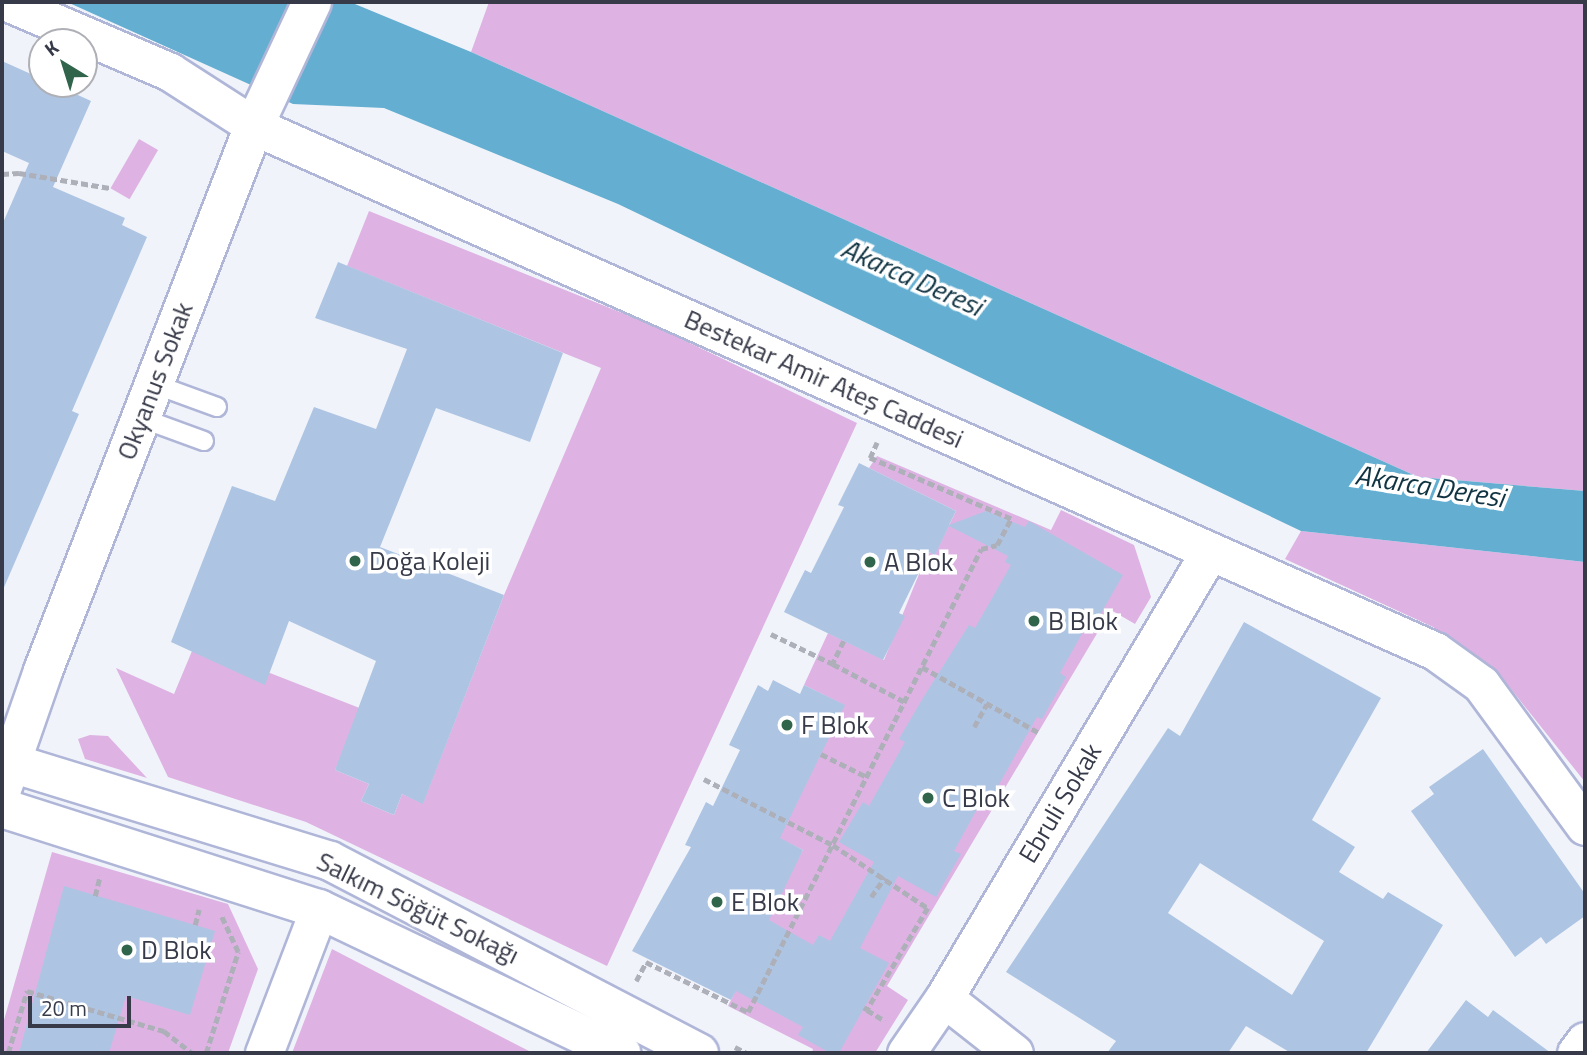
<!DOCTYPE html>
<html>
<head>
<meta charset="utf-8">
<style>
  body { margin:0 }
  #map { position:relative; width:1587px; height:1055px; overflow:hidden; background:#f1f3fa; font-family:"Titillium Web",sans-serif }
  div>[style] { position:absolute }
  [style*='--x'] { left:calc(var(--x)*1px); top:calc(var(--y)*1px); width:calc(var(--w)*1px); rotate:calc(var(--a)*1deg) }
  .green>* { inset:0; background:#deb3e3; transform-origin:0 0 }
  .water>* { inset:0; background:#63aed1 }
  .building>* { inset:0; background:#adc5e3 }
  .path>* { height:4.5px; margin-top:-2.25px; transform-origin:0; background:repeating-linear-gradient(90deg,#adb0b9 0 7px,transparent 0 10.5px) }
  .roads { filter:drop-shadow(2px 0 #afb6d8) drop-shadow(-2px 0 #afb6d8) drop-shadow(0 2px #afb6d8) drop-shadow(0 -2px #afb6d8) }
  .lane>* { height:18px; margin:-9px; padding:0 9px; transform-origin:9px; border-radius:9px; background:#fff }
  .street>* { height:37px; margin:-18.5px; padding:0 18.5px; transform-origin:18.5px; border-radius:18.5px; background:#fff }
  .primary>* { height:38px; margin:-19px; padding:0 19px; transform-origin:19px; border-radius:19px; background:#fff }
  .dots>* { width:19px; height:19px; translate:-50% -50%; box-sizing:border-box; border:4px solid #fff; border-radius:50% }
  span { translate:-50% -50%; white-space:nowrap; text-align:center; line-height:1.15; -webkit-text-stroke:7px #fff; paint-order:stroke }
  .street-label { font-size:26px; color:#373a48 }
  .poi-label { font-size:26px; color:#373a48 }
  .left { translate:0 -50%; text-align:left }
  .water-label { font-size:28px; color:#113443; font-style:italic }
  .frame { position:absolute; inset:0; border:4px solid #373a48; pointer-events:none }
  .north { position:absolute; left:28px; top:28px; width:70px; height:70px; box-sizing:border-box; background:#fff; border:2px solid #afb0b6; border-radius:50%; rotate:322deg; font-size:19px; font-weight:700; line-height:28px; text-align:center; color:#373a48 }
  .north::after { content:''; display:block; margin:auto; width:24px; height:32px; background:#30654b; clip-path:polygon(50% 0,100% 100%,50% 72%,0 100%) }
  .scale { position:absolute; left:28px; top:996px; width:103px; height:32px; box-sizing:border-box; border:4px solid #373a48; border-top:0; padding-left:9px; font-size:21px; line-height:24px; white-space:nowrap; color:#373a48; -webkit-text-stroke:5px #fff; paint-order:stroke }
</style>
</head>
<body>
<div id="map">
  <div class="green">
    <div style="clip-path:polygon(489px 2px,1585px 2px,1585px 491px,1418px 477px,471px 52px)"></div>
    <div style="left:139px;top:139px;width:22px;height:57px;rotate:30deg"></div>
    <div style="clip-path:polygon(369px 211px,652px 325px,857px 423px,607px 966px,306px 822px,168px 777px,116px 668px,174px 694px,192px 651px,270px 673px,357px 707px,364px 710px,335px 770px,369px 784px,361px 801px,394px 815px,402px 794px,423px 803px,504px 595px,601px 368px,347px 266px)"></div>
    <div style="clip-path:polygon(877px 456px,1051px 530px,1061px 510px,1134px 545px,1151px 597px,1135px 624px,1111px 610px,887px 986px,908px 1000px,875px 1053px,812px 1053px,813px 1049px,728px 1006px,753px 956px,746px 952px,803px 850px,739px 819px,844px 705px,804px 685px,828px 633px,884px 660px,928px 552px,935px 554px,956px 511px,869px 468px)"></div>
    <div style="clip-path:polygon(1301px 531px,1585px 562px,1585px 782px,1495px 669px,1433px 627px,1285px 559px)"></div>
    <div style="clip-path:polygon(90px 735px,108px 736px,147px 778px,85px 759px,78px 739px)"></div>
    <div style="clip-path:polygon(52px 852px,228px 904px,258px 969px,228px 1053px,2px 1053px,2px 1027px)"></div>
    <div style="clip-path:polygon(332px 949px,463px 1017px,533px 1053px,292px 1053px)"></div>
  </div>
  <div class="water">
    <div style="clip-path:polygon(67px 2px,350px 2px,471px 52px,1418px 477px,1585px 491px,1585px 562px,1301px 531px,618px 204px,384px 108px,293px 104px)"></div>
  </div>
  <div class="building">
    <div style="clip-path:polygon(2px 61px,42px 79px,42px 84px,54px 84px,91px 101px,53px 187px,125px 218px,122px 225px,147px 237px,72px 411px,79px 414px,2px 592px,2px 225px,29px 163px,2px 151px)"></div>
    <div style="clip-path:polygon(338px 262px,563px 353px,530px 442px,436px 408px,380px 547px,504px 595px,423px 804px,402px 794px,394px 815px,361px 801px,369px 784px,335px 770px,376px 661px,289px 621px,265px 685px,171px 642px,232px 486px,275px 501px,314px 407px,376px 429px,407px 349px,315px 318px)"></div>
    <div style="clip-path:polygon(859px 463px,956px 511px,949px 525px,986px 511px,1025px 527px,1029px 521px,1123px 575px,1099px 617px,1093px 614px,1060px 673px,1066px 677px,1042px 719px,1037px 717px,993px 795px,987px 791px,954px 851px,961px 854px,936px 897px,898px 876px,860px 948px,889px 963px,839px 1053px,830px 1053px,798px 1035px,803px 1027px,736px 991px,731px 1000px,632px 951px,691px 847px,685px 845px,706px 802px,713px 806px,740px 750px,729px 745px,758px 685px,768px 691px,773px 680px,800px 694px,804px 685px,845px 705px,780px 838px,803px 850px,769px 920px,813px 945px,819px 935px,830px 941px,874px 862px,839px 842px,863px 802px,869px 806px,905px 742px,899px 739px,923px 698px,969px 625px,975px 628px,1011px 565px,1005px 562px,1008px 556px,949px 526px,935px 555px,929px 552px,899px 613px,905px 616px,883px 660px,784px 612px,805px 570px,811px 573px,844px 507px,838px 505px)"></div>
    <div style="clip-path:polygon(evenodd,1244px 622px,1381px 698px,1312px 820px,1355px 847px,1339px 872px,1383px 899px,1388px 892px,1443px 925px,1366px 1053px,1291px 1053px,1246px 1026px,1228px 1053px,1107px 1053px,1116px 1041px,1006px 972px,1168px 728px,1180px 736px,1244px 622px,1200px 863px,1324px 941px,1292px 995px,1168px 913px,1200px 863px)"></div>
    <div style="clip-path:polygon(1483px 749px,1585px 894px,1585px 916px,1546px 944px,1541px 937px,1515px 957px,1411px 811px,1434px 794px,1429px 787px)"></div>
    <div style="clip-path:polygon(64px 886px,215px 931px,190px 1015px,126px 996px,109px 1053px,19px 1053px)"></div>
    <div style="clip-path:polygon(1466px 1000px,1488px 1017px,1493px 1010px,1551px 1053px,1426px 1053px)"></div>
  </div>
  <div class="path">
    <div style="--x:2;--y:174;--w:17;--a:-3"></div>
    <div style="--x:19;--y:173;--w:92;--a:9.4"></div>
    <div style="--x:771;--y:634;--w:69;--a:25.8"></div>
    <div style="--x:844;--y:641;--w:25;--a:116"></div>
    <div style="--x:833;--y:664;--w:81;--a:27.8"></div>
    <div style="--x:922;--y:667;--w:133;--a:29.3"></div>
    <div style="--x:974;--y:727;--w:26;--a:-61"></div>
    <div style="--x:821;--y:754;--w:51;--a:26.6"></div>
    <div style="--x:704;--y:779;--w:145;--a:27.1"></div>
    <div style="--x:833;--y:845;--w:114;--a:33.6"></div>
    <div style="--x:928;--y:908;--w:119;--a:120.9"></div>
    <div style="--x:867;--y:1010;--w:4;--a:-146"></div>
    <div style="--x:95;--y:896;--w:21;--a:-76"></div>
    <div style="--x:871;--y:897;--w:24;--a:-55"></div>
    <div style="--x:195;--y:925;--w:16;--a:-76"></div>
    <div style="--x:636;--y:981;--w:21;--a:-62"></div>
    <div style="--x:646;--y:962;--w:114;--a:26.1"></div>
    <div style="--x:748;--y:1012;--w:518;--a:-63.29"></div>
    <div style="--x:981;--y:549;--w:16;--a:-14"></div>
    <div style="--x:997;--y:545;--w:30;--a:-62"></div>
    <div style="--x:1011;--y:519;--w:154;--a:-156.6"></div>
    <div style="--x:870;--y:458;--w:17;--a:-66"></div>
    <div style="--x:867;--y:1010;--w:21;--a:31"></div>
    <div style="--x:735;--y:1047;--w:13;--a:27"></div>
    <div style="--x:8;--y:1053;--w:65;--a:-73"></div>
    <div style="--x:27;--y:991;--w:143;--a:16.3"></div>
    <div style="--x:164;--y:1031;--w:36;--a:38"></div>
    <div style="--x:206;--y:1053;--w:106;--a:-72.4"></div>
    <div style="--x:238;--y:952;--w:40;--a:-115"></div>
  </div>
  <div class="roads">
    <div class="lane">
      <div style="--x:154;--y:384;--w:67;--a:20.1"></div>
      <div style="--x:141;--y:418;--w:67;--a:20.1"></div>
    </div>
    <div class="street">
      <div style="--x:7;--y:2;--w:177;--a:23.2"></div>
      <div style="--x:170;--y:72;--w:100;--a:32.7"></div>
      <div style="--x:254;--y:126;--w:1292;--a:23.97"></div>
      <div style="--x:1435;--y:651;--w:57;--a:35.7"></div>
      <div style="--x:1481;--y:684;--w:176;--a:53.8"></div>
      <div style="--x:944;--y:998;--w:89;--a:38.2"></div>
      <div style="--x:264;--y:1053;--w:154;--a:-69.1"></div>
      <div style="--x:906;--y:1053;--w:67;--a:-55.4"></div>
      <div style="--x:944;--y:998;--w:520;--a:-59.24"></div>
      <div style="--x:1576;--y:1053;--w:15;--a:-53"></div>
    </div>
    <div class="primary">
      <div style="--x:2;--y:760;--w:343;--a:17.1"></div>
      <div style="--x:330;--y:861;--w:416;--a:27.5"></div>
      <div style="--x:2;--y:789;--w:125;--a:-70.8"></div>
      <div style="--x:43;--y:671;--w:584;--a:-68.84"></div>
      <div style="--x:254;--y:126;--w:137;--a:-64.9"></div>
      <div style="--x:2;--y:808;--w:333;--a:17.7"></div>
      <div style="--x:319;--y:909;--w:335;--a:25.5"></div>
    </div>
  </div>
  <div class="dots">
    <div style="left:355px;top:561px;background:#30654b"></div>
    <div style="left:870px;top:562px;background:#30654b"></div>
    <div style="left:1034px;top:621px;background:#30654b"></div>
    <div style="left:787px;top:725px;background:#30654b"></div>
    <div style="left:928px;top:798px;background:#30654b"></div>
    <div style="left:717px;top:902px;background:#30654b"></div>
    <div style="left:127px;top:950px;background:#30654b"></div>
  </div>
  <div class="street-label">
    <span style="left:824px;top:379px;rotate:24deg">Bestekar Amir Ateş Caddesi</span>
    <span style="left:155px;top:381px;rotate:-69deg">Okyanus Sokak</span>
    <span style="left:1060px;top:803px;rotate:-59deg">Ebruli Sokak</span>
    <span style="left:418px;top:908px;rotate:26deg">Salkım Söğüt Sokağı</span>
  </div>
  <div class="poi-label">
    <span class="left" style="left:369px;top:561px">Doğa Koleji</span>
    <span class="left" style="left:884px;top:562px">A Blok</span>
    <span class="left" style="left:1048px;top:621px">B Blok</span>
    <span class="left" style="left:801px;top:725px">F Blok</span>
    <span class="left" style="left:942px;top:798px">C Blok</span>
    <span class="left" style="left:731px;top:902px">E Blok</span>
    <span class="left" style="left:141px;top:950px">D Blok</span>
  </div>
  <div class="water-label">
    <span style="left:912px;top:277px;rotate:24deg">Akarca Deresi</span>
    <span style="left:1430px;top:486px;rotate:9deg">Akarca Deresi</span>
  </div>
  <div class="frame"></div>
  <div class="north">K</div>
  <div class="scale">20 m</div>
</div>
</body>
</html>
